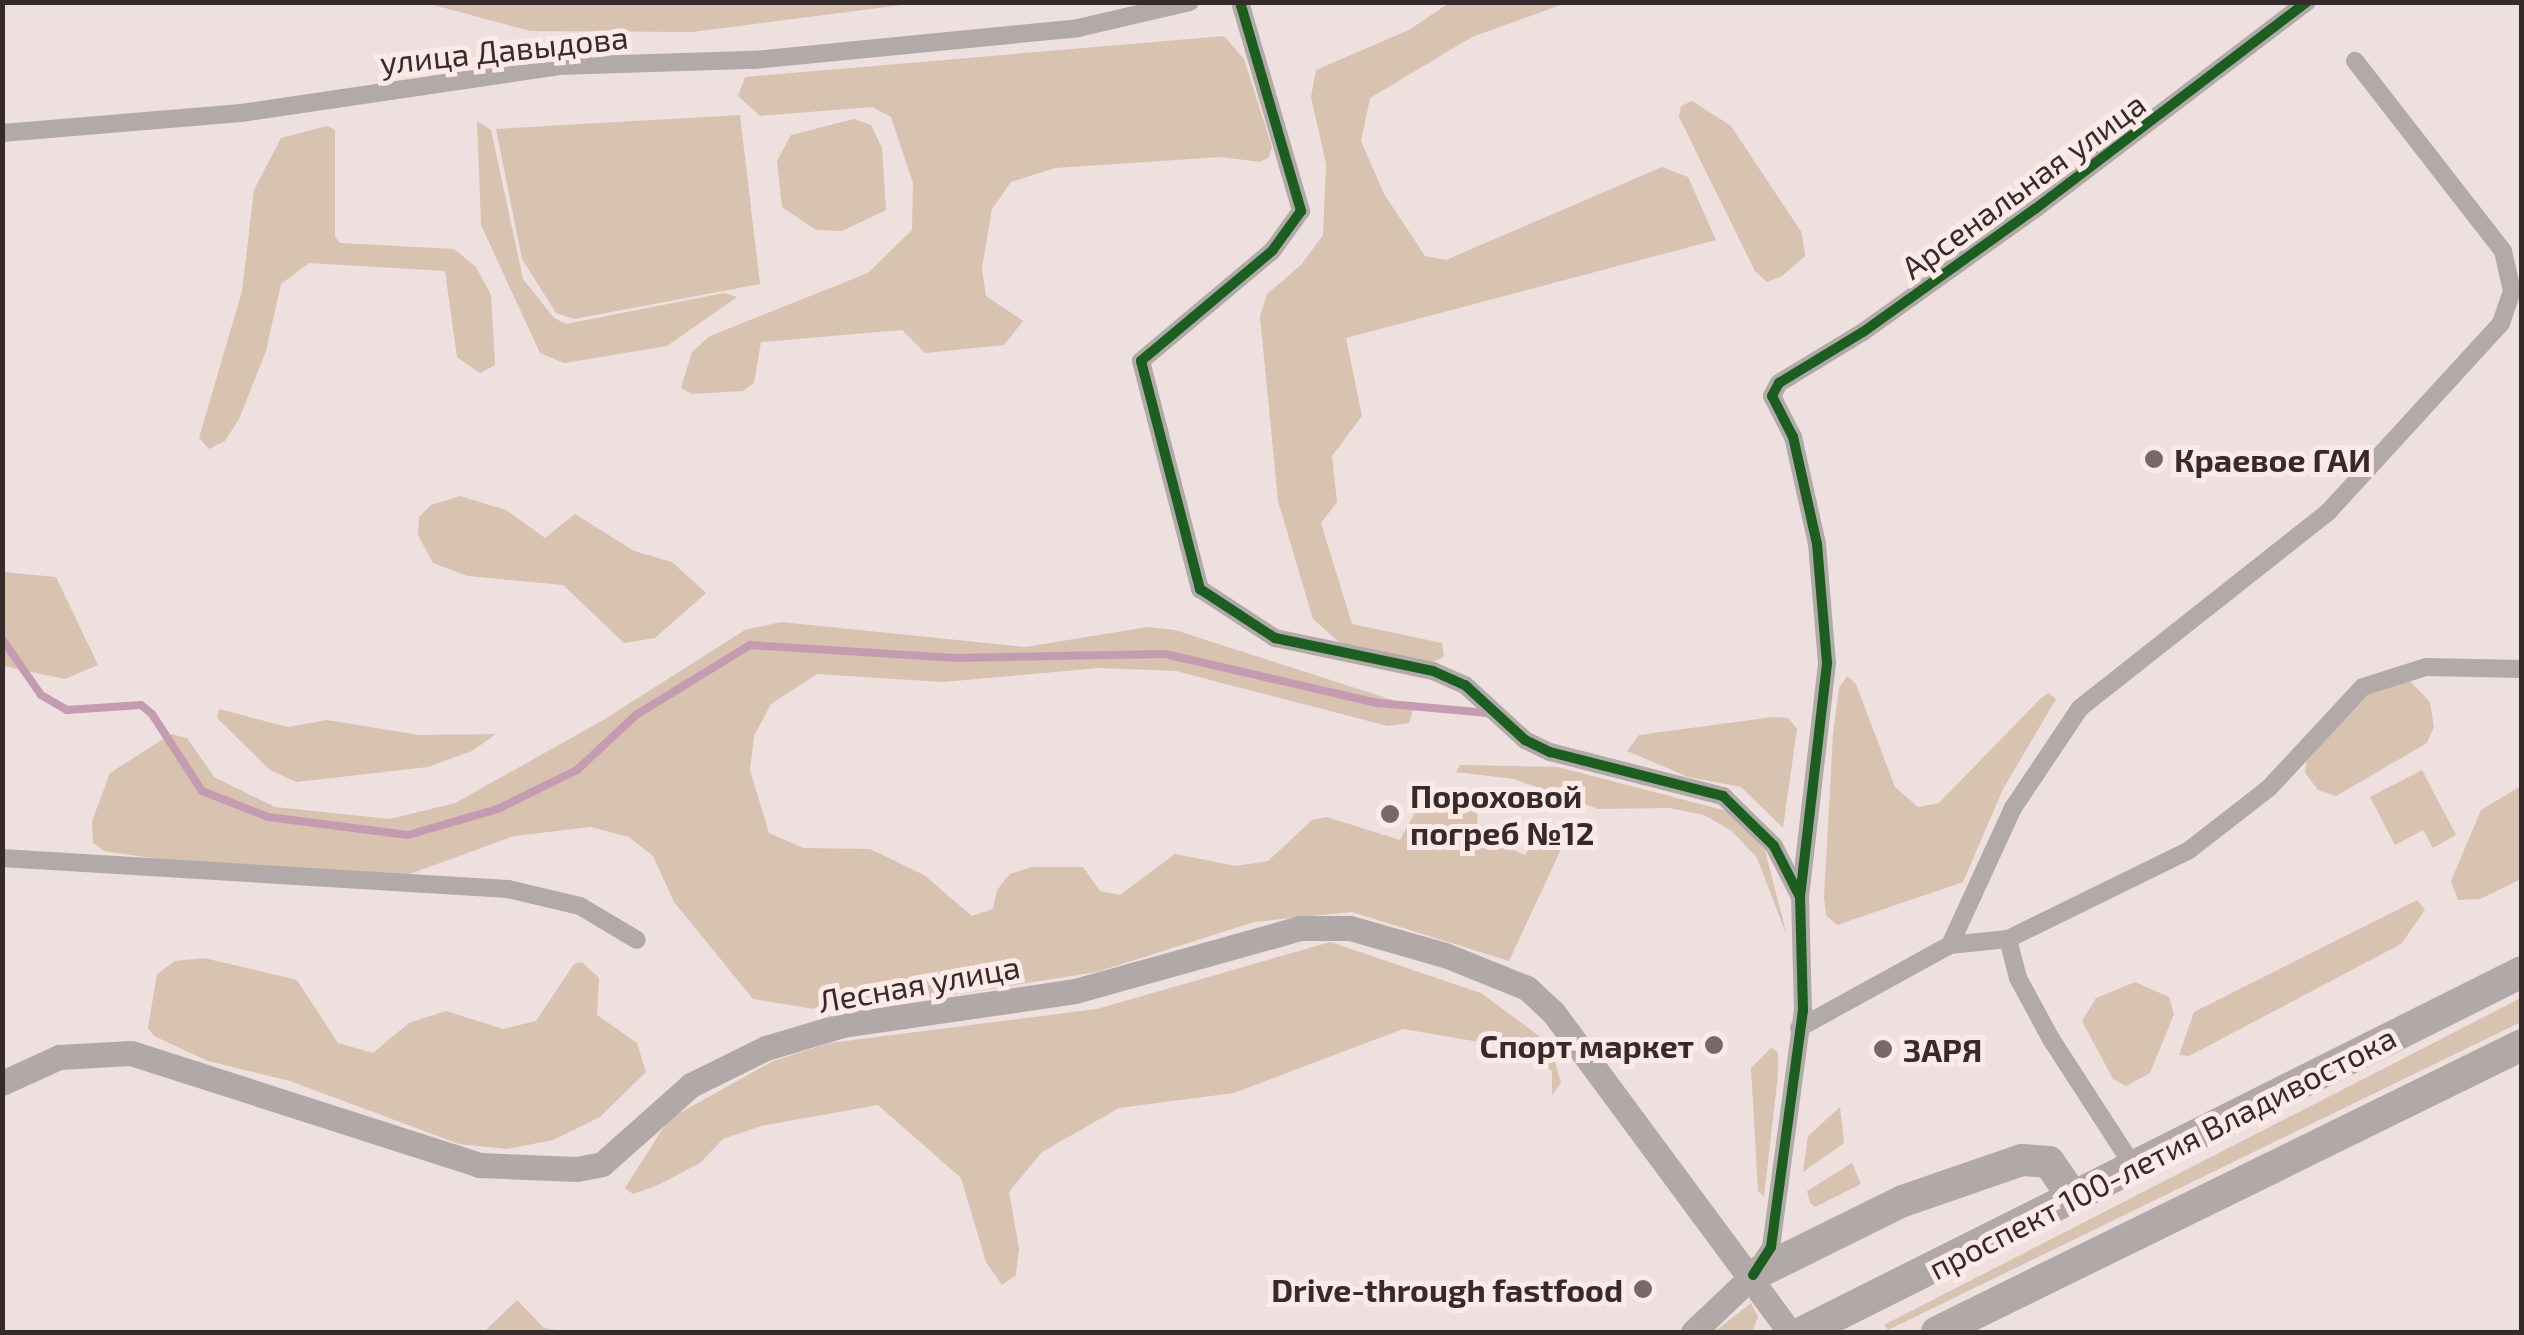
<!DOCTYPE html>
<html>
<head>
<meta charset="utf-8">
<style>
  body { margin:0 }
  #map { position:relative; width:2524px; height:1335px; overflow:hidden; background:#ede0de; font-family:"Exo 2",sans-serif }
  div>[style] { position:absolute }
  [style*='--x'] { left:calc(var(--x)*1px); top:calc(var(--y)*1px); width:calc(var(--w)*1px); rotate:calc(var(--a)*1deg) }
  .green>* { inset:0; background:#d8c2b0 }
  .stream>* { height:8px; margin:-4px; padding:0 4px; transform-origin:4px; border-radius:4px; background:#c59bb1 }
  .street>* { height:18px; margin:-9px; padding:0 9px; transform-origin:9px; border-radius:9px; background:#b1aaa8 }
  .secondary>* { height:25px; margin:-12.5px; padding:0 12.5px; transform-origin:12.5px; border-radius:12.5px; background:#b1a9a8 }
  .highway>* { height:32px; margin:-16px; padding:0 16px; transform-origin:16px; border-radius:16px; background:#b1a9a7 }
  .cycleway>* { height:10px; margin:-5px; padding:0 5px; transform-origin:5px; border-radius:5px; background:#1b5e20 }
  .dots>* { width:28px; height:28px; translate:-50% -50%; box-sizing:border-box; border:5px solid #fde9e7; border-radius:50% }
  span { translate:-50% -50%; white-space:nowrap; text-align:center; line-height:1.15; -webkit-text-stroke:10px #fde9e7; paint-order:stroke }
  .street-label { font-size:32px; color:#342b2a }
  .poi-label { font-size:32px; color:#342b2a; font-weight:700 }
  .left { translate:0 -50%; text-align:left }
  .right { translate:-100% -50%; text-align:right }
  .frame { position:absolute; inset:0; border:5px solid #342b2a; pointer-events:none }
</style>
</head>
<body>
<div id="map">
  <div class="green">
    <div style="clip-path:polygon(426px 3px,426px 2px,917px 3px,692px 32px,530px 31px)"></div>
    <div style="clip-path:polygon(1449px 3px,1566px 3px,1472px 37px,1370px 98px,1361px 141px,1384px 194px,1425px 256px,1446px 260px,1662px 167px,1688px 177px,1716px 240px,1346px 338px,1362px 416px,1332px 456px,1337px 502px,1321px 523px,1352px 624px,1442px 643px,1444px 657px,1430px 663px,1340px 643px,1313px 619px,1278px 501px,1260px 316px,1267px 294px,1301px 265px,1323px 235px,1326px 164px,1311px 97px,1316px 70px,1409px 30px)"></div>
    <div style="clip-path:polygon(1224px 36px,1244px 59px,1272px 147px,1269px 157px,1260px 162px,1221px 157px,1055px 168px,1011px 182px,992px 209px,982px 269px,986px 296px,1023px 321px,1004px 345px,925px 353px,902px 330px,761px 342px,754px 383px,743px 391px,692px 394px,681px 388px,692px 352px,710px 336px,868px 273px,912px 230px,913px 183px,891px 117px,872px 107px,760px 116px,738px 96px,745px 77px)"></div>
    <div style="clip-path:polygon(1692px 101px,1731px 126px,1802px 233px,1805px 256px,1782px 276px,1767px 282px,1755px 271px,1679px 117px,1681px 106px)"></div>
    <div style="clip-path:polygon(740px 115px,760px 284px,574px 319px,556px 313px,522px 259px,496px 129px)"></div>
    <div style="clip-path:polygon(854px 119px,871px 125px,882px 148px,886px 210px,842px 231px,816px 230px,782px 207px,777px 161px,791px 135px)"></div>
    <div style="clip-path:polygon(477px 121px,491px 130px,523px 279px,554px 318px,566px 324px,724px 293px,737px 297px,667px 346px,564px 363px,540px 353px,481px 225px)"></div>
    <div style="clip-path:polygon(327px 126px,335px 130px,335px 237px,340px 243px,454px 249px,476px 267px,491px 295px,495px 365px,480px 373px,457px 357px,445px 271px,309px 263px,281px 284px,266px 351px,239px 419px,225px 441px,209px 449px,199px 438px,242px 291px,254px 190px,281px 138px)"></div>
    <div style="clip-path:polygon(460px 496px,506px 510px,545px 538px,575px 514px,634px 551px,672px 562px,706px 593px,655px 638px,624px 643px,563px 585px,468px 576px,433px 563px,418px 535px,419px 517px,431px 505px)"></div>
    <div style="clip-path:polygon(3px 572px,56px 577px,98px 665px,65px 679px,3px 666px)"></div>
    <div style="clip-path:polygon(781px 622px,1025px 647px,1148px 627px,1175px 630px,1414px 707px,1409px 723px,1388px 726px,1176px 671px,1099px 668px,943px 682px,817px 674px,771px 704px,754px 736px,750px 770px,769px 833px,803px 848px,870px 849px,924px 875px,972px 916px,993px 909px,997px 890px,1010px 874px,1032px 867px,1083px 867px,1100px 891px,1120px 895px,1175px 854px,1236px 866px,1268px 861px,1312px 820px,1327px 817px,1400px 840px,1415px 813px,1438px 795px,1477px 808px,1478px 834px,1525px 855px,1540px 832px,1563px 845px,1509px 961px,1352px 912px,1254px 922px,1097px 972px,839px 1013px,753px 999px,674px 902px,653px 856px,629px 837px,591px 827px,514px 836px,407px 875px,240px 871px,104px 851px,93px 843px,92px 821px,110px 773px,171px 734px,187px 738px,214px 777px,275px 807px,390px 819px,455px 803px,600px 722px,745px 630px)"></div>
    <div style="clip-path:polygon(1847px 676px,1856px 684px,1895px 787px,1918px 807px,1939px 803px,2041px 698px,2049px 693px,2056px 699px,2003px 789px,1963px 882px,1837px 925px,1826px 915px,1824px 897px,1833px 735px,1839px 688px)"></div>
    <div style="clip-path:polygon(2406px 677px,2430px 702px,2434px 727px,2427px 743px,2336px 796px,2318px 790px,2305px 773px,2307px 756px,2347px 710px,2386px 682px)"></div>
    <div style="clip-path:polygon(219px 709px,288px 727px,327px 720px,419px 735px,496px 734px,472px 751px,428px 767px,296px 782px,270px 770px,217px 718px)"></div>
    <div style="clip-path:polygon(1773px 717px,1788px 718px,1797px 729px,1783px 828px,1741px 787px,1688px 777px,1627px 751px,1639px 735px)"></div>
    <div style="clip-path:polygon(1460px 765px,1558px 767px,1727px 811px,1765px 850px,1787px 936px,1757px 858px,1732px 831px,1704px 815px,1669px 808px,1598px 809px,1514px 779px,1456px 772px)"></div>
    <div style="clip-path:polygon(2422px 770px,2456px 835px,2433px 848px,2423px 830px,2395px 845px,2370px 797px)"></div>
    <div style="clip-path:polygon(2521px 786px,2521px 879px,2480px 899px,2458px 900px,2451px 881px,2481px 810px)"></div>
    <div style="clip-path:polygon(2417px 900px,2425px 910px,2401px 944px,2189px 1056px,2179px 1055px,2194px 1012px)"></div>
    <div style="clip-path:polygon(1330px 942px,1481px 993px,1550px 1044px,1561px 1083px,1552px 1095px,1552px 1071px,1515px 1048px,1403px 1029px,1234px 1093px,1119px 1108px,1042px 1152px,1009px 1192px,1019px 1248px,1016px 1275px,1002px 1285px,986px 1262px,961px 1178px,878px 1105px,761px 1126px,723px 1139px,700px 1163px,656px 1186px,633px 1194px,625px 1188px,669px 1119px,773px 1061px,830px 1043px,1097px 1009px)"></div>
    <div style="clip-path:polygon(204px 958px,297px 980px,338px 1043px,373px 1053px,409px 1023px,446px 1011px,503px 1029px,536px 1021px,574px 964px,582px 962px,599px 978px,597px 1015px,637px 1043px,646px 1072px,600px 1117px,553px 1140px,507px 1149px,459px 1144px,290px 1081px,208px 1061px,154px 1036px,148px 1028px,157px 974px,175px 961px)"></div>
    <div style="clip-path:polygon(2135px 982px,2169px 997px,2174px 1014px,2150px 1073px,2126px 1086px,2113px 1079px,2082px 1021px,2096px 998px)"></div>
    <div style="clip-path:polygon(2521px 998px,2521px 1022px,1888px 1330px,1884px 1325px)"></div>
    <div style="clip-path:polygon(1771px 1048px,1778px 1052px,1778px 1075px,1764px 1197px,1758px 1191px,1751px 1068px)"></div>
    <div style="clip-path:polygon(1840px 1107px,1844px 1143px,1803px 1172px,1808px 1136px)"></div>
    <div style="clip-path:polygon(1852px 1163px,1861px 1184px,1815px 1207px,1810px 1203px,1807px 1191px)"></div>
    <div style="clip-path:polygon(517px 1300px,544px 1328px,569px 1332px,484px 1332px)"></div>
    <div style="clip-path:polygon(1751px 1303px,1758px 1317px,1752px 1332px,1714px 1332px)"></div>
  </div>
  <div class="stream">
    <div style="--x:2;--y:639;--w:68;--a:55.1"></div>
    <div style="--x:41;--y:695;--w:30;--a:30"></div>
    <div style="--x:67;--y:710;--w:74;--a:-3.9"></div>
    <div style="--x:141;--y:705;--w:14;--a:39"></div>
    <div style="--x:152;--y:714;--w:92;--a:57"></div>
    <div style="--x:202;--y:791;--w:71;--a:21.5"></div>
    <div style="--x:268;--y:817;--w:141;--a:7.3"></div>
    <div style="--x:408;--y:835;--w:94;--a:-16.1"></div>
    <div style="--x:498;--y:809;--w:88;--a:-26.3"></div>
    <div style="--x:577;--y:770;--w:81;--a:-43"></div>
    <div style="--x:636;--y:715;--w:134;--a:-31.6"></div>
    <div style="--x:750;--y:645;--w:205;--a:3.6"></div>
    <div style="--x:955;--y:658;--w:210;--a:-1.1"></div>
    <div style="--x:1165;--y:654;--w:219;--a:13"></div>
    <div style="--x:1378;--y:703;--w:110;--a:5.2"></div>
  </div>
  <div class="street">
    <div style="--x:1240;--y:2;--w:218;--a:73.7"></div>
    <div style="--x:1301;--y:211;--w:49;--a:125.9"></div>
    <div style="--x:1272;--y:251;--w:171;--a:140"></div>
    <div style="--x:1141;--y:361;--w:236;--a:75.5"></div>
    <div style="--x:1200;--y:589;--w:90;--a:33.2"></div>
    <div style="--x:1275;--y:638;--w:161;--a:11.8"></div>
    <div style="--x:1433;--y:671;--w:35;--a:24"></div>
    <div style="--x:1465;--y:685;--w:81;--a:42.5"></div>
    <div style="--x:1525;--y:740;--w:28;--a:26"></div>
    <div style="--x:1550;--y:752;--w:179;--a:14.3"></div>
    <div style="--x:1723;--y:796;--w:71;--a:44.4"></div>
    <div style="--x:1774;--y:846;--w:57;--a:63"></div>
    <div style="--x:2;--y:133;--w:240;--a:-4.8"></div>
    <div style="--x:241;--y:113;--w:320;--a:-8.4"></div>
    <div style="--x:558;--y:66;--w:196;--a:-1.8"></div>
    <div style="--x:754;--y:60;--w:326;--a:-5.6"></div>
    <div style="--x:1078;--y:28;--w:115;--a:-13.1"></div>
    <div style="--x:2;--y:858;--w:507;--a:3.51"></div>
    <div style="--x:508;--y:889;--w:74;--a:13.3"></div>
    <div style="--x:580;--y:906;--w:66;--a:30.8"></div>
    <div style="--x:2008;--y:939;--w:40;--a:75.6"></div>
    <div style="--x:2018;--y:978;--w:69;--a:61.6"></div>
    <div style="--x:2051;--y:1039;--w:149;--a:57.1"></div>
    <div style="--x:1950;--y:945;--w:151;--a:-65.3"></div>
    <div style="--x:2013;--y:808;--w:120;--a:-56.2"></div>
    <div style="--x:2080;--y:708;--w:318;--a:-38.3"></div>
    <div style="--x:2329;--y:511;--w:255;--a:-47.5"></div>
    <div style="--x:2501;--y:323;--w:34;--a:-71"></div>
    <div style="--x:2512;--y:291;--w:41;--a:-102.7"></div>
    <div style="--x:2503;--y:251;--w:241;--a:-127.9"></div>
    <div style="--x:1799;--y:1028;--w:172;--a:-28.8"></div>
    <div style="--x:1950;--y:945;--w:58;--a:-5.9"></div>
    <div style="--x:2008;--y:939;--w:200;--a:-26.1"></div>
    <div style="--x:2188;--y:851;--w:103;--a:-37.9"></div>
    <div style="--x:2269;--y:788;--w:138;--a:-47.1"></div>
    <div style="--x:2363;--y:687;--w:66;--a:-17.6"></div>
    <div style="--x:2426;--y:667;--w:96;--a:1.2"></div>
    <div style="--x:1757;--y:1268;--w:25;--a:-56"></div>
    <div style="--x:1771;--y:1247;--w:239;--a:-82.3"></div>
    <div style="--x:1803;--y:1010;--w:113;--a:-91.5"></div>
    <div style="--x:1800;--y:897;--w:236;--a:-83.4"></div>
    <div style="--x:1827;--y:663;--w:119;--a:-94.8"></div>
    <div style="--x:1817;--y:544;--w:110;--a:-102.6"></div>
    <div style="--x:1793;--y:437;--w:46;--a:-117.1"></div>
    <div style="--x:1772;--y:396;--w:15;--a:-62"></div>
    <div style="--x:1779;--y:383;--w:98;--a:-31.3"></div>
    <div style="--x:1863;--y:332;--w:211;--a:-35.6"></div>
    <div style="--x:2035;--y:209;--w:342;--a:-37.3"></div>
  </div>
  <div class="secondary">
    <div style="--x:2;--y:1083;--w:63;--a:-24.5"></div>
    <div style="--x:59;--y:1057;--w:72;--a:-3.2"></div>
    <div style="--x:131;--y:1053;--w:366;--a:17.8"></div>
    <div style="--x:479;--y:1165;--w:98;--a:2.3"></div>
    <div style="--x:577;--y:1169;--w:25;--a:-11"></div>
    <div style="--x:602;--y:1164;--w:119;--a:-41.6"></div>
    <div style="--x:691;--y:1085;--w:84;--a:-26.3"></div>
    <div style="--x:766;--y:1048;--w:80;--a:-16.6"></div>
    <div style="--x:843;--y:1025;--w:234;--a:-8.3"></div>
    <div style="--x:1075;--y:991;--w:234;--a:-15.6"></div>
    <div style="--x:1300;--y:928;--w:50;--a:0"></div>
    <div style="--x:1350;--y:928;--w:99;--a:15.9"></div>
    <div style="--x:1445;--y:955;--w:88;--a:21.9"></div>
    <div style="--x:1527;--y:988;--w:35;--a:43"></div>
    <div style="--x:1553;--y:1012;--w:398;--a:53.5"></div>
    <div style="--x:1693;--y:1332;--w:83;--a:-43.5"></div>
  </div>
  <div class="highway">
    <div style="--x:1753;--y:1275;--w:167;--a:-26.3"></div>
    <div style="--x:1903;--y:1201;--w:126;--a:-19"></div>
    <div style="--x:2022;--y:1160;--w:27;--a:4"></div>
    <div style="--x:2049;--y:1162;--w:42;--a:55.6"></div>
    <div style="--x:1803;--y:1332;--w:804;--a:-26.6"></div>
    <div style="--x:1937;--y:1332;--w:652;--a:-26.13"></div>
  </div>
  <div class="cycleway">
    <div style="--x:1240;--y:2;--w:218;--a:73.7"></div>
    <div style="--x:1301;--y:211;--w:49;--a:125.9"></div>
    <div style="--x:1272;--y:251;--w:171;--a:140"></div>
    <div style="--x:1141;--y:361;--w:236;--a:75.5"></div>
    <div style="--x:1200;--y:589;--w:90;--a:33.2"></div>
    <div style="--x:1275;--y:638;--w:161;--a:11.8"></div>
    <div style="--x:1433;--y:671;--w:35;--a:24"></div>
    <div style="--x:1465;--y:685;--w:81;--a:42.5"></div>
    <div style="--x:1525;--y:740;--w:28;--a:26"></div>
    <div style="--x:1550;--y:752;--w:179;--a:14.3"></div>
    <div style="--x:1723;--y:796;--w:71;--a:44.4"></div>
    <div style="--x:1774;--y:846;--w:57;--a:63"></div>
    <div style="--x:1753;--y:1275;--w:33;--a:-57"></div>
    <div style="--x:1771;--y:1247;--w:239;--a:-82.3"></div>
    <div style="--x:1803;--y:1010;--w:113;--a:-91.5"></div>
    <div style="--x:1800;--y:897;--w:236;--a:-83.4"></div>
    <div style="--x:1827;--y:663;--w:119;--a:-94.8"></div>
    <div style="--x:1817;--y:544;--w:110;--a:-102.6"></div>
    <div style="--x:1793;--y:437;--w:46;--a:-117.1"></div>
    <div style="--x:1772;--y:396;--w:15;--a:-62"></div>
    <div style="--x:1779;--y:383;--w:98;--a:-31.3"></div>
    <div style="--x:1863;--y:332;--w:211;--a:-35.6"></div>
    <div style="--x:2035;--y:209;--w:342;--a:-37.3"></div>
  </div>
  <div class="dots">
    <div style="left:2154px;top:459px;background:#756a69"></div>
    <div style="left:1390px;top:814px;background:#756a69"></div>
    <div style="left:1714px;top:1045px;background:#756a69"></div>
    <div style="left:1883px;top:1049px;background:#756a69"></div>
    <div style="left:1643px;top:1289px;background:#756a69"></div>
  </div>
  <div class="street-label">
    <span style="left:504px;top:49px;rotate:-6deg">улица Давыдова</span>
    <span style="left:2023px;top:185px;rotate:-36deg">Арсенальная улица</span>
    <span style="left:919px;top:983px;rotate:-10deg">Лесная улица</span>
    <span style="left:2162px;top:1152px;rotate:-27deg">проспект 100-летия Владивостока</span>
  </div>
  <div class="poi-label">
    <span class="left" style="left:2174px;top:459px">Краевое ГАИ</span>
    <span class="left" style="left:1410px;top:814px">Пороховой<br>погреб №12</span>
    <span class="right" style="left:1694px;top:1045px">Спорт маркет</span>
    <span class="left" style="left:1903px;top:1049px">ЗАРЯ</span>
    <span class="right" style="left:1623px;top:1289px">Drive-through fastfood</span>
  </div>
  <div class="frame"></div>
</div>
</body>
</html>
